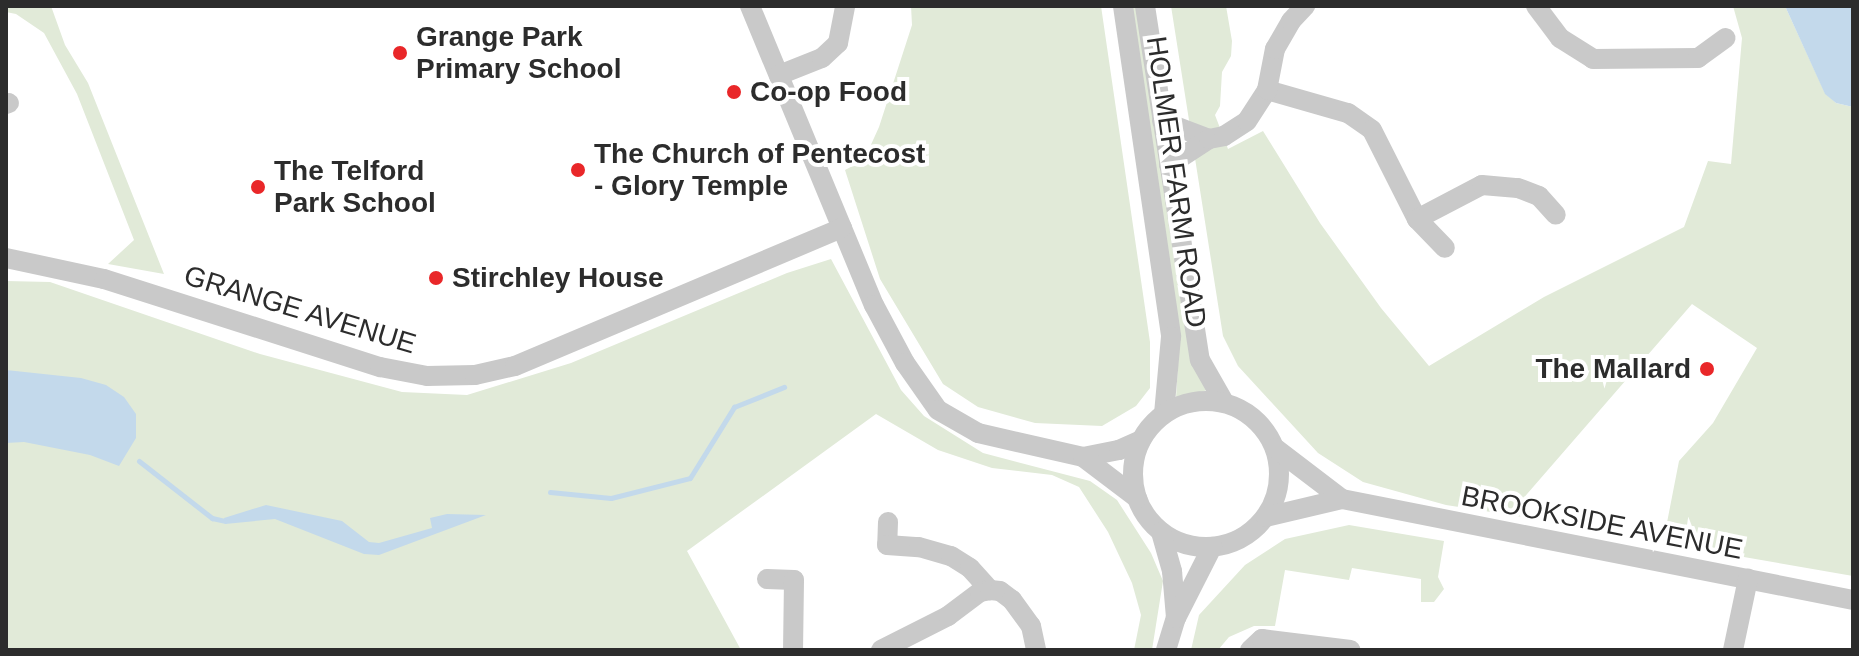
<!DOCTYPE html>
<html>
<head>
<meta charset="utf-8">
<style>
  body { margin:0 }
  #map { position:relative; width:1859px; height:656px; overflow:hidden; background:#fff; font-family:Arial,sans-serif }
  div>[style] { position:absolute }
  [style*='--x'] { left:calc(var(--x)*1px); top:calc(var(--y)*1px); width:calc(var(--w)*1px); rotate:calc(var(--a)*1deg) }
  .green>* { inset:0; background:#e1ead8 }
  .water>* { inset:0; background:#c3d9eb }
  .stream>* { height:5px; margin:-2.5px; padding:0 2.5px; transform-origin:2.5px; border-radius:2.5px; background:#c3d9eb }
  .minor>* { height:20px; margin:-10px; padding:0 10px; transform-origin:10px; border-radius:10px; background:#c9c9c9 }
  .minor>.ring { margin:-10px; padding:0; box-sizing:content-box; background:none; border:20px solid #c9c9c9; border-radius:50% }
  .dots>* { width:22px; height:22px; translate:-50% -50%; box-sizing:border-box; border:4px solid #fff; border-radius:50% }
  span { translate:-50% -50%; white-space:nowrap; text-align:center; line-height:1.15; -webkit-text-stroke:8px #fff; paint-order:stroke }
  .poi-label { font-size:28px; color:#2c2c2c; font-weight:700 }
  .left { translate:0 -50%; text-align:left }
  .right { translate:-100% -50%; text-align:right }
  .street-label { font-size:28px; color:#2c2c2c }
  .frame { position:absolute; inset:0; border:8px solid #2c2c2c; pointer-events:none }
</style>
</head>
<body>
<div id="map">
  <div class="green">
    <div style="clip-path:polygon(6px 6px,51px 6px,65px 45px,88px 83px,164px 274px,108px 264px,134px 240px,77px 94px,44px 33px,16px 14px,6px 12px)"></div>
    <div style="clip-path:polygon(911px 6px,1101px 6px,1150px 342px,1150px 388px,1136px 406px,1102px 426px,1035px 423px,978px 407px,943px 384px,880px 279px,845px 170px,864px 160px,879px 127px,912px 25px)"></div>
    <div style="clip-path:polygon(1128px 6px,1138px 6px,1208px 390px,1176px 398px,1179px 349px)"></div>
    <div style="clip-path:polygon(1171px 6px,1226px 6px,1232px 41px,1231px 56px,1222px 72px,1220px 106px,1215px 115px,1228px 149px,1263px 131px,1320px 223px,1381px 308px,1429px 366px,1544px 297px,1684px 227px,1708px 161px,1731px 164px,1742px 38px,1733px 6px,1785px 6px,1825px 93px,1836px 103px,1853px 107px,1853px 576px,1663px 543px,1679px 461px,1713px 423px,1757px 348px,1692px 304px,1521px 501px,1536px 519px,1446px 505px,1363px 482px,1318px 453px,1238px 366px,1223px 336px)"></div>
    <div style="clip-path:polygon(831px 259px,901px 390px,924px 416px,983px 453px,1090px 481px,1117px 500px,1151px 553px,1163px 581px,1152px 650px,1134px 650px,1141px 615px,1132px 583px,1108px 532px,1079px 487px,1052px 475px,992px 468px,938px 450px,876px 414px,687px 551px,741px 650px,6px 650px,6px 281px,50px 282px,260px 354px,402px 392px,467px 395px,571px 363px,787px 273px)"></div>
    <div style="clip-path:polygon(1349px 525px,1444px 541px,1438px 577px,1444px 589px,1434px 602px,1421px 602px,1421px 579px,1352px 568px,1349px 580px,1285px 570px,1275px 626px,1254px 626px,1229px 637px,1218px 650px,1191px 650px,1199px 615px,1245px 565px,1285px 539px)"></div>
  </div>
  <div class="water">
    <div style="clip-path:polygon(1785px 6px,1853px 6px,1853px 107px,1836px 103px,1825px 94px)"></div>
    <div style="clip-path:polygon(6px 370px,81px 378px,106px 385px,124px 397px,136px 414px,136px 438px,119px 466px,90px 455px,24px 442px,6px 443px)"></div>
    <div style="clip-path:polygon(266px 505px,342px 521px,369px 542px,379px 543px,432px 528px,430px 518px,447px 514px,486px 515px,379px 555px,364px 554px,275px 519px,225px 524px,224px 518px)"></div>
  </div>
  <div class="stream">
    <div style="--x:139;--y:461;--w:93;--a:38"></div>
    <div style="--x:212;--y:518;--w:13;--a:13"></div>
    <div style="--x:550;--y:492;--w:61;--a:5.6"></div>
    <div style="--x:611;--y:498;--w:81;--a:-14.2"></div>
    <div style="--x:690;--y:478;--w:84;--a:-58.2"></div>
    <div style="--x:734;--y:407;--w:54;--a:-21.8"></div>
  </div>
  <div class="minor">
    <div style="--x:750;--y:6;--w:324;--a:67.5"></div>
    <div style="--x:874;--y:305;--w:66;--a:61.9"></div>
    <div style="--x:905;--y:363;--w:57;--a:54.9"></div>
    <div style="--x:938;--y:410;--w:46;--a:29.9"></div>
    <div style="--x:978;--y:433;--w:108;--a:12.9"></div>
    <div style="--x:1083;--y:457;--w:37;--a:-11"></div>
    <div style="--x:1119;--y:450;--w:24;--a:-24"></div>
    <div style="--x:1123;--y:6;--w:334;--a:81.7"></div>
    <div style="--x:1171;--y:337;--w:77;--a:95.2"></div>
    <div style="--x:1145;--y:6;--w:358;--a:81.2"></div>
    <div style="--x:1200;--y:360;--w:48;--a:60.3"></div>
    <div style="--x:1536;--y:6;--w:40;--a:53"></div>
    <div style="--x:1560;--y:38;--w:39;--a:32"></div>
    <div style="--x:1593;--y:59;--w:105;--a:-0.5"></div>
    <div style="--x:1698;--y:58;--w:34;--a:-36"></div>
    <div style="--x:779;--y:75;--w:46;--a:-21.6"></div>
    <div style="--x:822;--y:58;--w:22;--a:-43"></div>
    <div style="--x:838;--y:43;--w:38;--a:-79"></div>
    <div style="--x:1267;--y:90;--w:84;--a:15.9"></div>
    <div style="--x:1348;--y:113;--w:29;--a:35"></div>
    <div style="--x:1372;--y:130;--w:100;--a:63.2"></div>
    <div style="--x:1417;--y:219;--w:73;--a:-27.6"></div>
    <div style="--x:1482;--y:185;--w:36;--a:5"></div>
    <div style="--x:1518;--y:188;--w:22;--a:21"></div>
    <div style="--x:1539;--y:196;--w:25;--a:48"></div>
    <div style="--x:6;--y:104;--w:3;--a:-18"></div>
    <div style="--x:1162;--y:121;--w:50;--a:21"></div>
    <div style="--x:1169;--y:165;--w:48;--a:-33"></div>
    <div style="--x:1209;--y:139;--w:15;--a:-11"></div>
    <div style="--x:1224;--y:136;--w:27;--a:-33"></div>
    <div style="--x:1247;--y:121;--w:37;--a:-57"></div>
    <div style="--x:1267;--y:90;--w:42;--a:-79"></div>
    <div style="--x:1275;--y:49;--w:32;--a:-60"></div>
    <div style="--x:1291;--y:21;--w:21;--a:-47"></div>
    <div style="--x:1417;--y:219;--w:40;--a:46"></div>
    <div style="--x:6;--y:258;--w:100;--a:12.1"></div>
    <div style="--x:104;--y:279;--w:290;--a:17.7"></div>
    <div style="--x:380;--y:367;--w:48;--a:10.8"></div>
    <div style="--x:427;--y:376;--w:48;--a:-1.2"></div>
    <div style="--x:475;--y:375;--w:41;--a:-12.7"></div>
    <div style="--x:515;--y:366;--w:355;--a:-22.9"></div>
    <div class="ring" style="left:1133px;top:401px;width:126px;height:126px"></div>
    <div style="--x:1275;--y:448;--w:84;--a:37.3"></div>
    <div style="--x:1342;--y:499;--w:521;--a:11.18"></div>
    <div style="--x:1083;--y:457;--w:68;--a:37.2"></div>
    <div style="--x:1266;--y:517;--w:78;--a:-13.3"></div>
    <div style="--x:888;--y:522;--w:23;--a:92"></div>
    <div style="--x:887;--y:545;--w:32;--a:4"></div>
    <div style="--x:919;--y:547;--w:33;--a:16"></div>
    <div style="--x:951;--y:556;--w:22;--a:32"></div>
    <div style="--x:970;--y:568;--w:30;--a:48"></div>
    <div style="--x:1161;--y:532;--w:41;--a:74.2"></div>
    <div style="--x:1172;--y:571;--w:47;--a:85.1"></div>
    <div style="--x:767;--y:579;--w:27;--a:2"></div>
    <div style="--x:794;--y:580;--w:70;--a:90.8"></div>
    <div style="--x:881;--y:650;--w:75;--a:-26.9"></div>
    <div style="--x:948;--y:616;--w:40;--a:-37"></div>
    <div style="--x:980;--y:592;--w:10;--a:-11"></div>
    <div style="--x:990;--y:590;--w:10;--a:6"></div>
    <div style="--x:1000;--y:591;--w:15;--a:37"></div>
    <div style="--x:1012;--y:600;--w:32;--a:54"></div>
    <div style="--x:1031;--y:626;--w:25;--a:78"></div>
    <div style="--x:1166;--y:650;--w:34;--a:-73"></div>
    <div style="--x:1176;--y:618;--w:80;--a:-63.1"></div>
    <div style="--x:1250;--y:650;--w:16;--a:-43"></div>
    <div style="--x:1262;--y:639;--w:89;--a:7.1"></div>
    <div style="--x:1733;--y:650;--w:73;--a:-78.1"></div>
  </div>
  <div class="dots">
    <div style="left:400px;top:53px;background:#e92729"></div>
    <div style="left:734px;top:92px;background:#e92729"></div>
    <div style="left:578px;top:170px;background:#e92729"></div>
    <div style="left:258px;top:187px;background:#e92729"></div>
    <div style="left:436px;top:278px;background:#e92729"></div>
    <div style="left:1707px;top:369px;background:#e92729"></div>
  </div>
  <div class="poi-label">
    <span class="left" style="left:416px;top:53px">Grange Park<br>Primary School</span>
    <span class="left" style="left:750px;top:92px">Co-op Food</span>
    <span class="left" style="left:594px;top:170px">The Church of Pentecost<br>- Glory Temple</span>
    <span class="left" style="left:274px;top:187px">The Telford<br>Park School</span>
    <span class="left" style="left:452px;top:278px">Stirchley House</span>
    <span class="right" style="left:1691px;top:369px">The Mallard</span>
  </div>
  <div class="street-label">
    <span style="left:1176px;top:182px;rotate:82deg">HOLMER FARM ROAD</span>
    <span style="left:300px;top:310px;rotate:17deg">GRANGE AVENUE</span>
    <span style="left:1602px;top:523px;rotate:11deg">BROOKSIDE AVENUE</span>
  </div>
  <div class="frame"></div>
</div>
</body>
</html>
